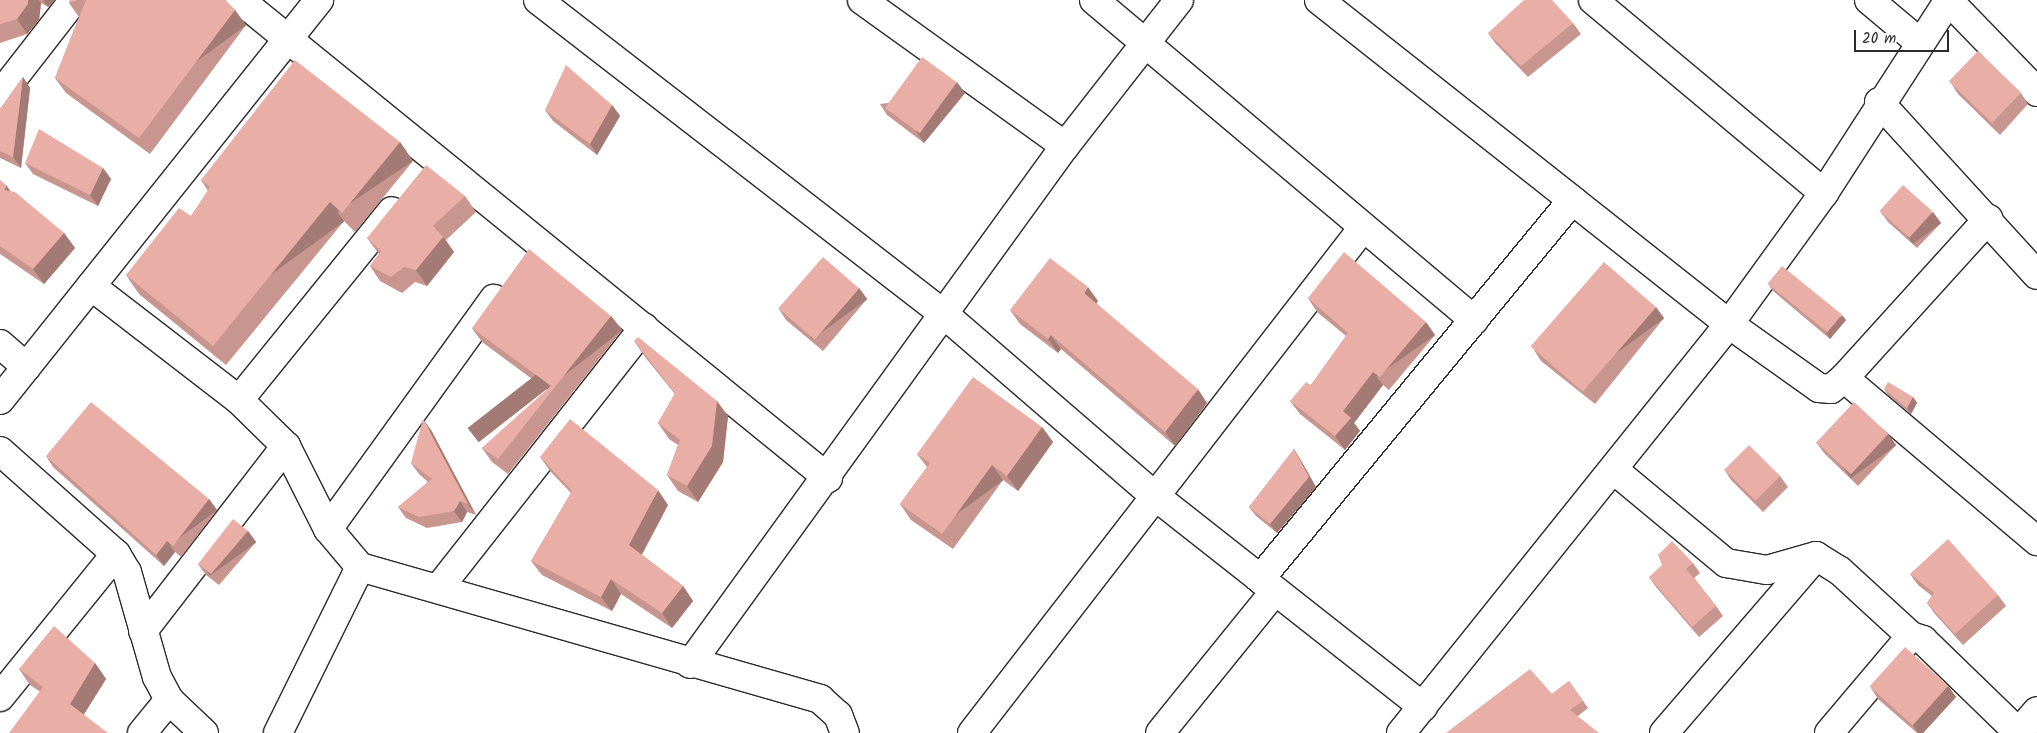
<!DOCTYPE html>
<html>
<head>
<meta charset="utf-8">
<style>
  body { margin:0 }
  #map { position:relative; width:2037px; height:733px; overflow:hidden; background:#fff; font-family:Kalam,sans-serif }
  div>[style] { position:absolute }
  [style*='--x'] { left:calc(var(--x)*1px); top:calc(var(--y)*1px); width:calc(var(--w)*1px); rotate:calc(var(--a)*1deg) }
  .roads { filter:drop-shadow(1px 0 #2b2b2b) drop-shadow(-1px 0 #2b2b2b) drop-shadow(0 1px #2b2b2b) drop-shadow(0 -1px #2b2b2b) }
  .street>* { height:28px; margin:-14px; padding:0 14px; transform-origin:14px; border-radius:14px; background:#fff }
  .wall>* { inset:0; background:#c8968f }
  .shaded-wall>* { inset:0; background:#a37a74; transform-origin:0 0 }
  .building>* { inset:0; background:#e9aea6; transform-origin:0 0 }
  span { translate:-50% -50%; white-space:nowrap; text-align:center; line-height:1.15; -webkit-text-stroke:4.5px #fff; paint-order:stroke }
  .scale { position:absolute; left:1854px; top:30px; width:95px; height:22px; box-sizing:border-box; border:2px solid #2b2b2b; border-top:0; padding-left:6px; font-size:15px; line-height:18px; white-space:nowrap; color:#2b2b2b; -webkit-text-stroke:4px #fff; paint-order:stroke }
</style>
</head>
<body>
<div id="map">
  <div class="roads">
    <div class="street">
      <div style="--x:240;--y:0;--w:758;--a:39.11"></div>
      <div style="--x:538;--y:0;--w:515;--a:37.74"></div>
      <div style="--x:945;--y:315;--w:277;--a:40.8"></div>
      <div style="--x:1155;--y:496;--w:341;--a:38.2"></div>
      <div style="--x:862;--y:0;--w:250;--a:35.7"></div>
      <div style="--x:1094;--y:0;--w:497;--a:40.1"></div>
      <div style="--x:1319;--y:0;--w:523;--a:38.32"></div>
      <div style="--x:1729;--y:324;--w:110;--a:35.4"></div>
      <div style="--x:1819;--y:388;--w:12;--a:5"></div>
      <div style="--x:1831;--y:389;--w:17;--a:-40"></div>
      <div style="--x:1844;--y:378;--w:215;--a:-47.8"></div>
      <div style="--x:1593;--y:0;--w:301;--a:39.9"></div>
      <div style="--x:1869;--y:0;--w:65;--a:40"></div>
      <div style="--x:1948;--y:0;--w:128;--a:45.9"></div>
      <div style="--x:0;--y:95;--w:120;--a:-52.1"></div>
      <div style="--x:1879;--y:102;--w:234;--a:47.6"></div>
      <div style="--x:91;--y:286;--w:187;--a:37.6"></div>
      <div style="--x:239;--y:400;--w:66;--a:44.4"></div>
      <div style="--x:286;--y:446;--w:93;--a:63.2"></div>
      <div style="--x:328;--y:529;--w:50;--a:49.9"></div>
      <div style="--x:360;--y:567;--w:479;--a:16"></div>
      <div style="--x:820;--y:699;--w:24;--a:42"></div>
      <div style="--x:838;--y:715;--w:19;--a:69"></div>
      <div style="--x:0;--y:344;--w:35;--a:41"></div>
      <div style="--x:1844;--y:378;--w:253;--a:40.2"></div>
      <div style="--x:0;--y:400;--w:512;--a:-51.43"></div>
      <div style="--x:239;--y:400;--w:243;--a:-51"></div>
      <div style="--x:0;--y:451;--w:155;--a:41.6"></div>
      <div style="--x:116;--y:554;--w:21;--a:59"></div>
      <div style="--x:127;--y:572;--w:109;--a:74.1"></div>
      <div style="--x:157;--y:677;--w:26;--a:62"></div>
      <div style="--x:169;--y:700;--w:48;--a:43.3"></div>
      <div style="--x:1614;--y:470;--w:146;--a:39.7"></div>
      <div style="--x:1726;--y:563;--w:42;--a:9.7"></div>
      <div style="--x:1767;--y:570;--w:51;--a:-15.9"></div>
      <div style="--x:1816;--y:556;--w:28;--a:32"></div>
      <div style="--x:1840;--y:571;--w:96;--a:42.5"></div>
      <div style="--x:328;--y:529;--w:284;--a:-54.2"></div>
      <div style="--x:1260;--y:579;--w:491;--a:-50.5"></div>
      <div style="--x:438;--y:589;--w:333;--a:-51.8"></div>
      <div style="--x:143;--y:631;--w:234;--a:-52.3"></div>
      <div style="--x:690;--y:664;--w:639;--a:-54.1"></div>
      <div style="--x:1065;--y:146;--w:185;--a:-52"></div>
      <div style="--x:0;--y:697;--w:184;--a:-51"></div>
      <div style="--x:142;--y:733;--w:43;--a:-50.7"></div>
      <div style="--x:278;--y:733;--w:185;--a:-63.7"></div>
      <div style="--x:972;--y:733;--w:637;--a:-52.27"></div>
      <div style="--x:1160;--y:733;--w:183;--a:-51"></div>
      <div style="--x:1401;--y:733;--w:524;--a:-51.27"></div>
      <div style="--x:1729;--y:324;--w:162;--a:-54.1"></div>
      <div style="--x:1824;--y:193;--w:230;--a:-57.1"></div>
      <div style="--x:1664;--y:733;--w:233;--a:-49.3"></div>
      <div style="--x:1829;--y:733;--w:127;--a:-49.8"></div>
      <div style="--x:1911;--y:636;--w:13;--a:18"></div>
      <div style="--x:1923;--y:640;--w:132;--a:44.1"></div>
      <div style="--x:2018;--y:733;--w:29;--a:-49"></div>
    </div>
  </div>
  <div class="wall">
    <div style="clip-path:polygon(0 0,55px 0,48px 7px,41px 3px,39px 20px,27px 34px,0 43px)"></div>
    <div style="clip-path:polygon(70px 0,226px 0,226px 1px,235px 10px,246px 25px,150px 154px,66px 93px,55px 78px,79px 17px,69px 3px)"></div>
    <div style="clip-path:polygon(1573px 23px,1581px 34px,1528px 77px,1496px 44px,1488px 33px)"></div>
    <div style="clip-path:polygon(23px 77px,30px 88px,21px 168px,0 158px,0 109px)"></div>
    <div style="clip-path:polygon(1951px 83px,2021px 93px,2028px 104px,2000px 135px,1958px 94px)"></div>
    <div style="clip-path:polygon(965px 93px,924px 143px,887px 115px,880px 104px)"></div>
    <div style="clip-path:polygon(612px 105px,620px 116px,597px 155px,553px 121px,545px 110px)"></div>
    <div style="clip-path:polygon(400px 142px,413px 161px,355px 232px,344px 221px,226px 365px,139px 294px,126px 275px,191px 216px,208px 191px,201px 180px)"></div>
    <div style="clip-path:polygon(25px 163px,103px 168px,111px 179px,98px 206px,33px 174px)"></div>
    <div style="clip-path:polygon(0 180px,10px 191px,64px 233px,75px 248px,44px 284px,0 254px)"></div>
    <div style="clip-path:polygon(465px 196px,476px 212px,446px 240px,454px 252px,427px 286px,415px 282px,402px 293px,380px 281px,370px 266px,379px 254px,367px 238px)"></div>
    <div style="clip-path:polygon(1880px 211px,1941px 223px,1917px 248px,1888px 222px)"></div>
    <div style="clip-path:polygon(1769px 285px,1846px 320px,1830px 339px,1773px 291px)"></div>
    <div style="clip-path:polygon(859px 288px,867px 299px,823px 351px,786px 320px,779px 309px)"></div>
    <div style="clip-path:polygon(1308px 298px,1435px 335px,1389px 390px,1383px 385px,1354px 423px,1360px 431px,1345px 450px,1300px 414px,1290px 401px,1311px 385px,1346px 336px,1317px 312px)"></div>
    <div style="clip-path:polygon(1098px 301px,1096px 303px,1207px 403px,1175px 446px,1061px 349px,1058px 353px,1020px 324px,1010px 310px)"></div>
    <div style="clip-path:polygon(611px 316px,622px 330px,508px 474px,492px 462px,482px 448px,547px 390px,482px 342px,472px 328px)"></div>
    <div style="clip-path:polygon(1664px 318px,1595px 404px,1541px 361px,1534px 350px)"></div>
    <div style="clip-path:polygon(634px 341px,728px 416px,723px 462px,698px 502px,678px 491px,667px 475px,678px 445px,669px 439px,658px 423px,675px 394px,645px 357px)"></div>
    <div style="clip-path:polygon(1884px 389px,1913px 397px,1917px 403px,1911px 414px,1888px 395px)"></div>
    <div style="clip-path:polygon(1042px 427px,1053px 442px,1018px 491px,1003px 480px,953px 549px,911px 520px,900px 504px,927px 467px,917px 454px)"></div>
    <div style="clip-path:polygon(431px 430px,476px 515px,467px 512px,462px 522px,427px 528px,406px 518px,398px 507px,428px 482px,419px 474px,411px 463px)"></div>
    <div style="clip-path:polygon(1888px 434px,1896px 445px,1858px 486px,1824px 453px,1816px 442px)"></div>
    <div style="clip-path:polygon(1294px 449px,1300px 459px,1316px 487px,1277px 533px,1256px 516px,1249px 507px)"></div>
    <div style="clip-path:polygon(46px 456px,209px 499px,217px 510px,181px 557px,175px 552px,164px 566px,53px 467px)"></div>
    <div style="clip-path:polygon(540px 457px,668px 505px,642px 555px,683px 586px,693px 601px,672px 628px,621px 594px,612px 611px,542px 575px,531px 561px,571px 493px,550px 471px)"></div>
    <div style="clip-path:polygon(1724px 469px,1780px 476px,1788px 487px,1763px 512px,1731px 480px)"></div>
    <div style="clip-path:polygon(248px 531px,256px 542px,219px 585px,206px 575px,198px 564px)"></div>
    <div style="clip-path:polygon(1693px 563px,1700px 573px,1694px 578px,1716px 606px,1723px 616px,1699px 637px,1656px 587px,1649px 577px)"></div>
    <div style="clip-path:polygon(1910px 574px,1998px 595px,2006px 606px,1963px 645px,1935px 614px,1927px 603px,1932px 596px,1918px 585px)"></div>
    <div style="clip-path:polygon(95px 663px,106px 679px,84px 714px,39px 691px,30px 685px,19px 669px)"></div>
    <div style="clip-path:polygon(1569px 681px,1588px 708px,1578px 716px,1446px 733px,1552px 694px)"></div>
    <div style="clip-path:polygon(1948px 686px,1956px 697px,1923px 733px,1917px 733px,1878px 699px,1871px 688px)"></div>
  </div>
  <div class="shaded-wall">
    <div style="clip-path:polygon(28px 0,39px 0,41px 3px,39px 20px,27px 34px,17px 19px)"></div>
    <div style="clip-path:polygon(43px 0,55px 0,48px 7px)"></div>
    <div style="left:235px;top:10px;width:19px;height:160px;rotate:54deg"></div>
    <div style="clip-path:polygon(23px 77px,30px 88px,21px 168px,13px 157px)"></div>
    <div style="clip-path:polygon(957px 82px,965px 93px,924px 143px,916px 131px)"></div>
    <div style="clip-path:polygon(612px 105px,620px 116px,597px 155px,590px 144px)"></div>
    <div style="left:400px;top:142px;width:23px;height:92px;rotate:56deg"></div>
    <div style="clip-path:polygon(103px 168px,111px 179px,98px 206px,90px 195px)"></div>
    <div style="clip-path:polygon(6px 185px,17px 200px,5px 190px)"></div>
    <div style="left:330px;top:202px;width:24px;height:186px;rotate:54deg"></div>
    <div style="left:1933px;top:212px;width:14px;height:35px;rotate:54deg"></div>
    <div style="clip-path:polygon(64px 233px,75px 248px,44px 284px,33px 269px)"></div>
    <div style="clip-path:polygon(443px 237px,454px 252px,427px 286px,416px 270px)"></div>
    <div style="clip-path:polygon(1088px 287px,1098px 301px,1094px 307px,1084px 293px)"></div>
    <div style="left:859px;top:288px;width:14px;height:68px;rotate:54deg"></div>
    <div style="left:1656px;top:307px;width:14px;height:110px;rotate:54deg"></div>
    <div style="clip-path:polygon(1842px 315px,1846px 320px,1830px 339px,1826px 333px)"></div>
    <div style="left:611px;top:316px;width:18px;height:182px;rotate:52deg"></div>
    <div style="left:1426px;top:322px;width:16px;height:72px;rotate:55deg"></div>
    <div style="clip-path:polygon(1051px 335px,1061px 349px,1058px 353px,1048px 339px)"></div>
    <div style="clip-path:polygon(1373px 372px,1383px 385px,1354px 423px,1360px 431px,1345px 450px,1335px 436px,1343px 411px)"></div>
    <div style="clip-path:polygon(1198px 389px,1207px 403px,1175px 446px,1165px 432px)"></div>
    <div style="clip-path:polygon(1913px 397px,1917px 403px,1911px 414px,1907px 408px)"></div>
    <div style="clip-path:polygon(717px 401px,728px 416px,723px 462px,698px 502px,687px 486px)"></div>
    <div style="clip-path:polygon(423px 419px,431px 430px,476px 515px,468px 504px)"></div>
    <div style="clip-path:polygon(1042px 427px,1053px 442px,1018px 491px,1007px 476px)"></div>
    <div style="left:1888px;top:434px;width:14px;height:56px;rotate:54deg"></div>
    <div style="clip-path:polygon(1294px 449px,1300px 459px,1316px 487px,1277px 533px,1270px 524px)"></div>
    <div style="left:992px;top:465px;width:19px;height:85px;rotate:54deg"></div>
    <div style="clip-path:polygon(658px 490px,668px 505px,639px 559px,629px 545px)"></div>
    <div style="left:209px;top:499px;width:14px;height:59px;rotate:54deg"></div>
    <div style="clip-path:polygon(460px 501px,467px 512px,462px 522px,454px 511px)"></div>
    <div style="left:248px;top:531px;width:14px;height:57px;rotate:54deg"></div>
    <div style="clip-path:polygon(167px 541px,175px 552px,164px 566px,156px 555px)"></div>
    <div style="clip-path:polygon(611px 579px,621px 594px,612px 611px,601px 597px)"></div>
    <div style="clip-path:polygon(683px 586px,693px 601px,672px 628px,662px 613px)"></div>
    <div style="clip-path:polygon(95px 663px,106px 679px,81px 719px,70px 704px)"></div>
    <div style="clip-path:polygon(1948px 686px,1956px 697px,1923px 733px,1918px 733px,1913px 725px)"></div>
  </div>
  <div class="building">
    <div style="clip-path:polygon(0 0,28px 0,28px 4px,17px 19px,0 24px)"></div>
    <div style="clip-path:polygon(70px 0,78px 0,69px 3px)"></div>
    <div style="clip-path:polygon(86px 0,225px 0,235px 10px,139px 138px,55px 78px)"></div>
    <div style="clip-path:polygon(1524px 0,1552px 0,1573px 23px,1521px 66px,1488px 33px)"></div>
    <div style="left:1978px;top:51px;width:60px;height:42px;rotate:44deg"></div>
    <div style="left:922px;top:57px;width:43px;height:63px;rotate:36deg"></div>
    <div style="clip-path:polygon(295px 60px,400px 142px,342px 213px,330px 202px,213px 346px,126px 275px,179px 208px,191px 216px,210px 187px,201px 180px)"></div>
    <div style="clip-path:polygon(566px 65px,612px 105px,590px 144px,545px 110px)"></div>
    <div style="clip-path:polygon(23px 77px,13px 157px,0 151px,0 109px)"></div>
    <div style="clip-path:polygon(39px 129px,103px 168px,90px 195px,25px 163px)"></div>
    <div style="clip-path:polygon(426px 165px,465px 196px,433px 226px,443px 237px,416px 270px,404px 267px,391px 277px,370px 266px,381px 251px,367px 238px)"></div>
    <div style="clip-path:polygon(0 180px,6px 185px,5px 190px,15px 192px,64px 233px,33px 269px,0 246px)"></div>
    <div style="left:1903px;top:185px;width:40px;height:35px;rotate:42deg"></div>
    <div style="clip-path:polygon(529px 249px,611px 316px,498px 459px,482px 448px,551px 386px,472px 328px)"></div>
    <div style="clip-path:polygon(1344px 252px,1426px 322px,1380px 377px,1373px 372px,1343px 411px,1351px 418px,1335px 436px,1290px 401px,1306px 382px,1311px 385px,1348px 333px,1308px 298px)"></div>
    <div style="left:823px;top:257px;width:48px;height:68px;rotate:41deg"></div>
    <div style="clip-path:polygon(1050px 258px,1088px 287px,1084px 293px,1198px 389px,1165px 432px,1051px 335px,1048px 339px,1010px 310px)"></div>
    <div style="left:1604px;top:262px;width:69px;height:112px;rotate:41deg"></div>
    <div style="left:1782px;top:266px;width:77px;height:23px;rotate:39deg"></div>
    <div style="clip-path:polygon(638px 337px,717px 401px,712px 446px,687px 486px,667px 475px,680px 440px,658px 423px,675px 393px,634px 341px)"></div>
    <div style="clip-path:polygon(973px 377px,1042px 427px,1007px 476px,992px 465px,942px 534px,900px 504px,930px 463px,917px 454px)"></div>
    <div style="clip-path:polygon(1888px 382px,1913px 397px,1907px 408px,1884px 389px)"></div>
    <div style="clip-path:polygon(91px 402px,209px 499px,173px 546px,167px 541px,156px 555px,46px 456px)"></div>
    <div style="left:1854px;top:402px;width:47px;height:55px;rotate:43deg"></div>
    <div style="clip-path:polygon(423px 419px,468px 504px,460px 501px,454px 511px,419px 517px,398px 507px,432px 479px,411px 463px)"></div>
    <div style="clip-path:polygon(570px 419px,658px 490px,629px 545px,683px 586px,662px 613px,611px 579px,601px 597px,531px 561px,572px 491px,540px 457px)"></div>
    <div style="left:1749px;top:445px;width:44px;height:35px;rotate:45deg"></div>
    <div style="clip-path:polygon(1294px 449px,1309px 477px,1270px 524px,1249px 507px)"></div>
    <div style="clip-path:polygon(233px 519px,248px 531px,211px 574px,198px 564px)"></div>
    <div style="clip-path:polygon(1948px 539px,1998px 595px,1955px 634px,1927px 603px,1934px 593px,1910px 574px)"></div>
    <div style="clip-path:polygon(1672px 541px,1693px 563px,1686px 569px,1716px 606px,1692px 627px,1649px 577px,1662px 565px,1658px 555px)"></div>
    <div style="clip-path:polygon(54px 626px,95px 663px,70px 704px,108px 733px,9px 733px,43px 687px,19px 669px)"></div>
    <div style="left:1905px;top:647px;width:58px;height:53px;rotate:42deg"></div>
    <div style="clip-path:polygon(1530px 669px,1552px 694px,1569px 681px,1583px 701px,1570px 710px,1599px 733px,1446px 733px)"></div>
  </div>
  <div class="scale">20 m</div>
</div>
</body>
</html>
